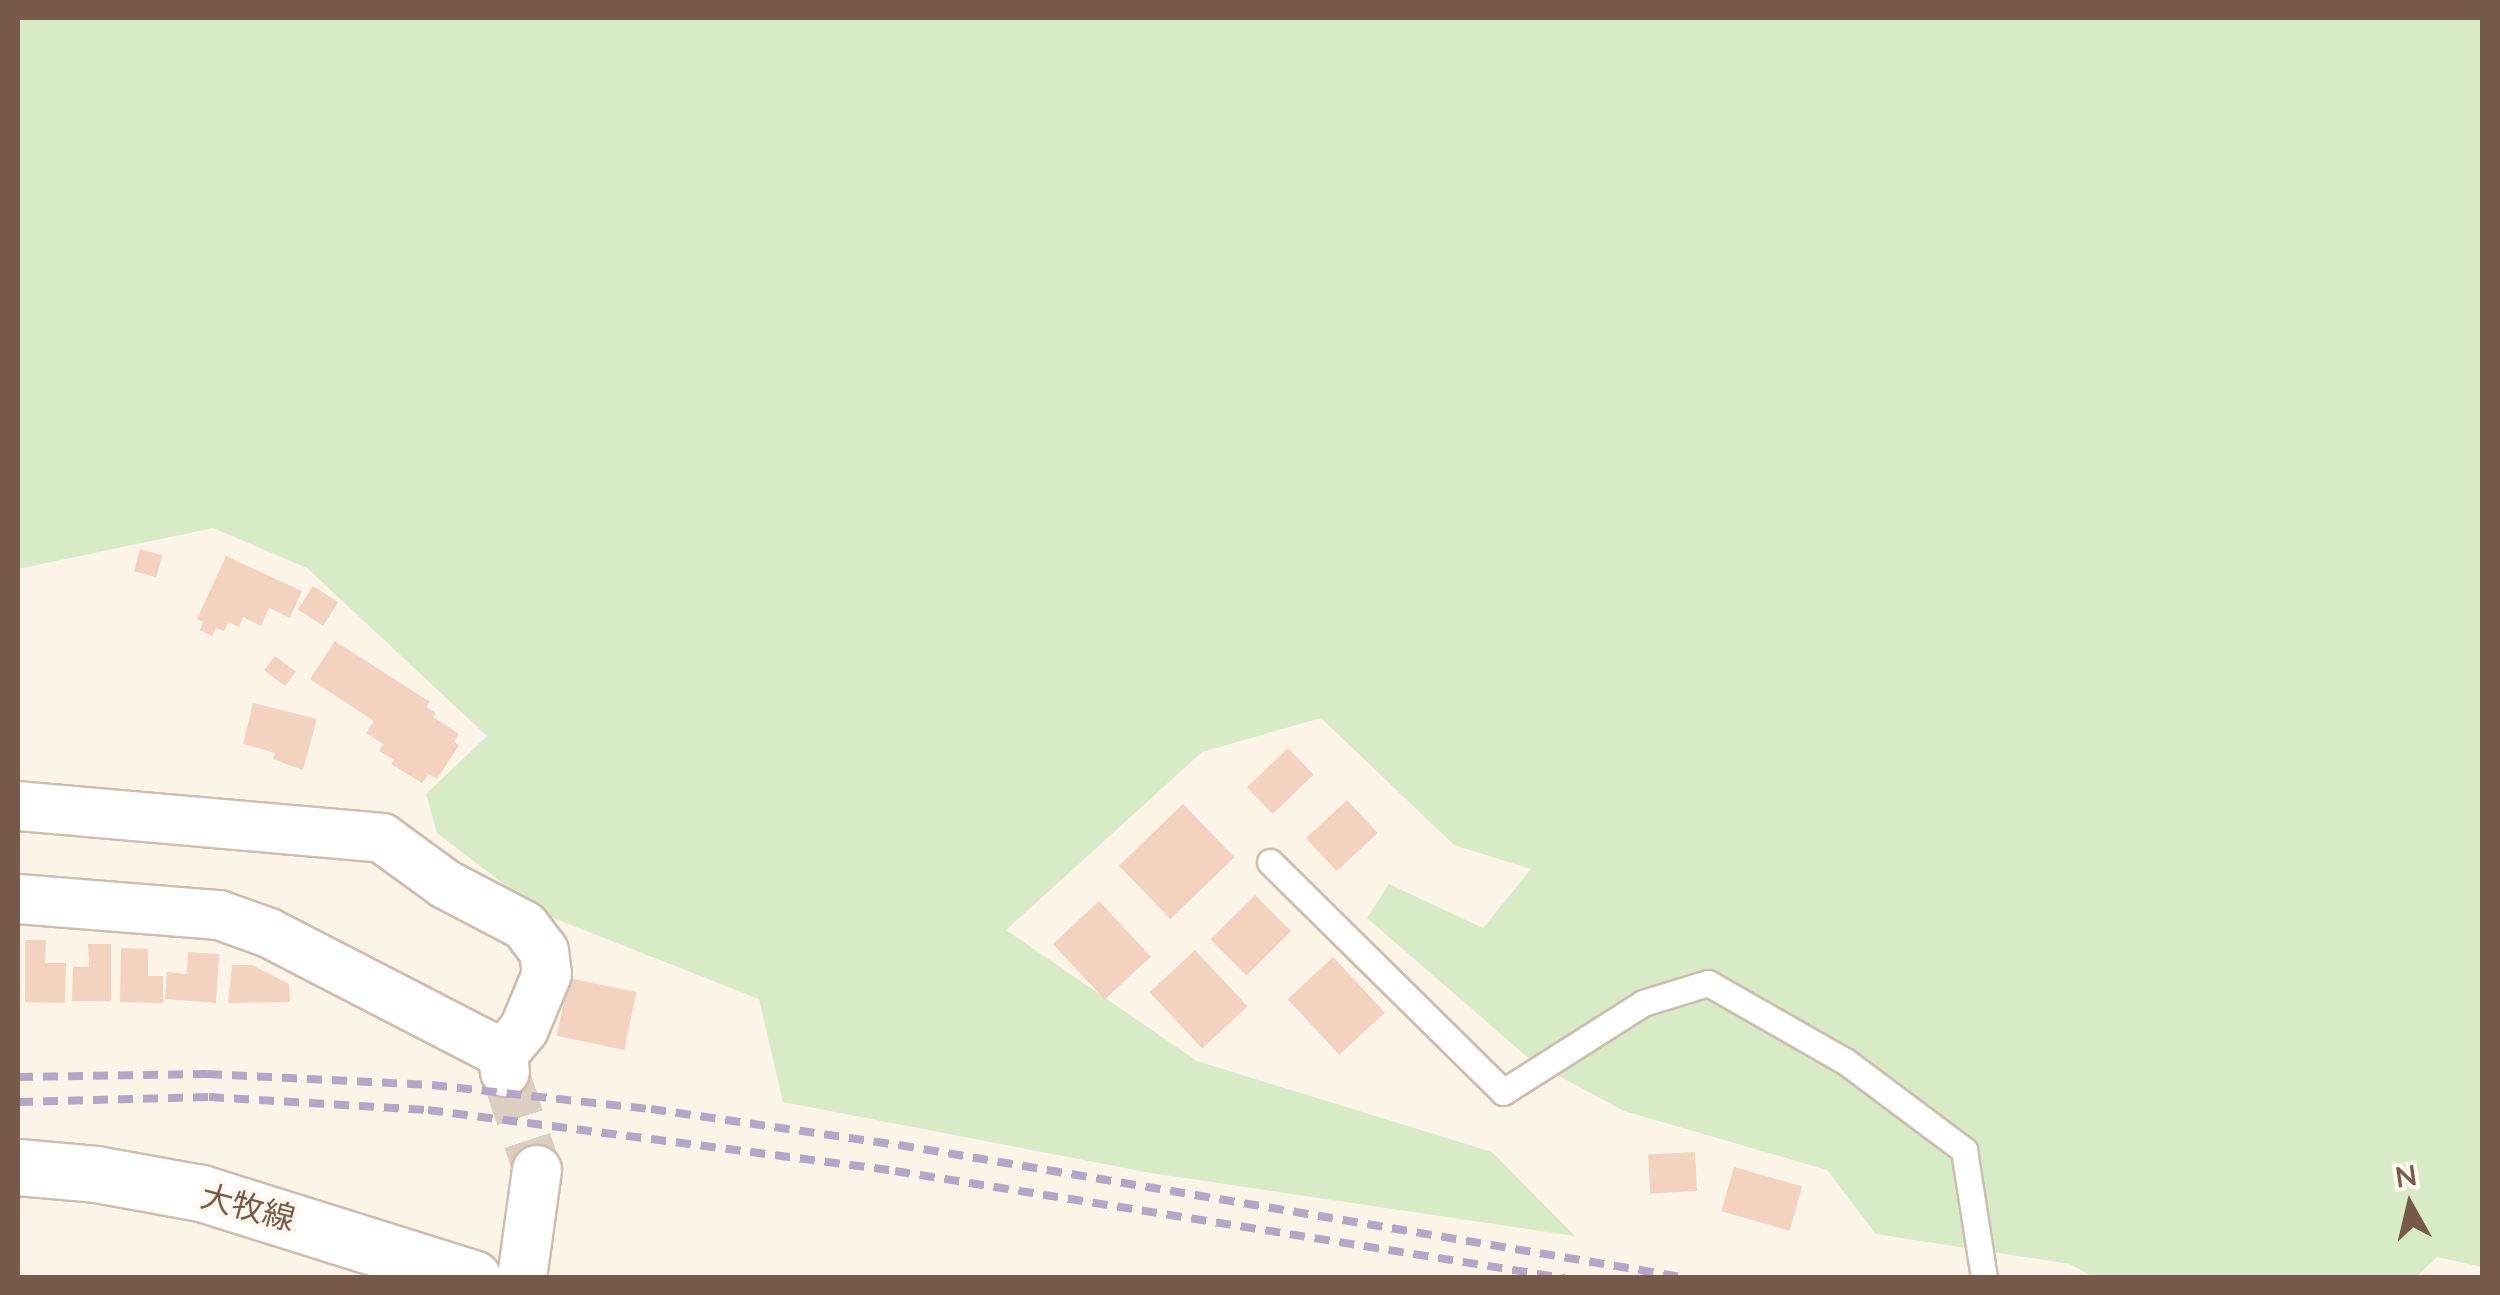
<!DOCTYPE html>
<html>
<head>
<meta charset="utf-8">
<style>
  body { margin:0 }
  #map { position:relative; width:2500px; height:1295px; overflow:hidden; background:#fdf4e8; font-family:Lato,"Noto Sans JP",sans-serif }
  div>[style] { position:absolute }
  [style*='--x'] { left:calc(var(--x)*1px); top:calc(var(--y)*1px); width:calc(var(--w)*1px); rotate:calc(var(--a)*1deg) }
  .green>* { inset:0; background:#d6ebc6 }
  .building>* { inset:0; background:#f3d2bf; transform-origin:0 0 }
  .minor-tunnel>* { height:48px; margin-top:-24px; transform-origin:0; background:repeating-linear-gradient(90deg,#dccec1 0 48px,transparent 0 72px) }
  .roads { filter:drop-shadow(2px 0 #cfbcad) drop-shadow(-2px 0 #cfbcad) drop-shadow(0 2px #cfbcad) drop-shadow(0 -2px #cfbcad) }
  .service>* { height:25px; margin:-12.5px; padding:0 12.5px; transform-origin:12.5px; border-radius:12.5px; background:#fff }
  .minor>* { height:48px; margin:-24px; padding:0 24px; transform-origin:24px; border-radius:24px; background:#fff }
  .tertiary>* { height:55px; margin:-27.5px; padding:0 27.5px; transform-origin:27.5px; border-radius:27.5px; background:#fff }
  .rail>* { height:8px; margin-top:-4px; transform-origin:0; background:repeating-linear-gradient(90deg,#b7a5c8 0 15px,transparent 0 25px) }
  span { translate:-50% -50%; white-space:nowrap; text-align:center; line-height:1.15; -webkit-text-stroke:9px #fff8ef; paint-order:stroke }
  .street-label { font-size:32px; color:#785a4b }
  .frame { position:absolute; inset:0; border:20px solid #785a4b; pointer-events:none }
  .north { position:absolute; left:2360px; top:1155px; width:100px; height:100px; -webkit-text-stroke:8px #fff8ef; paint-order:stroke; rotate:352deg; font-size:28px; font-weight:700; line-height:40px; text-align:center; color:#785a4b }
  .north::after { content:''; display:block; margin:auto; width:35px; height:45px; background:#785a4b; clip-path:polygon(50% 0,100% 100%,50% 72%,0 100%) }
</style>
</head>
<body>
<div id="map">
  <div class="green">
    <div style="clip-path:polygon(18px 18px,2482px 18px,2482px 1267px,2437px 1257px,2416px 1277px,2093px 1277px,2070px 1264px,1876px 1234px,1827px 1170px,1624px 1111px,1533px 1062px,1367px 918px,1389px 884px,1483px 928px,1531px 869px,1454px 845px,1321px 718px,1202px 752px,1006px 930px,1197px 1061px,1492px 1152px,1575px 1236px,1151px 1173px,783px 1102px,759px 999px,543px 914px,437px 833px,426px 794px,487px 736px,307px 568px,213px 528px,18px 569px)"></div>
  </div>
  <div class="building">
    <div style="left:140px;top:549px;width:23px;height:23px;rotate:15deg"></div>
    <div style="clip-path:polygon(226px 556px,302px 591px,290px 618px,269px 608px,261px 626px,243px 617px,239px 627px,229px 622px,224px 631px,216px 628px,212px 636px,200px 630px,203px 622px,197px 619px)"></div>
    <div style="left:313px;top:586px;width:30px;height:28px;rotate:33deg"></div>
    <div style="clip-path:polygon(335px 641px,430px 702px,426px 707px,436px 713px,433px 717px,459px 734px,454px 742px,459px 745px,437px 779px,429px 774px,422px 783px,391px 764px,394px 760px,379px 751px,383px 744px,366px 733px,374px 721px,310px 679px)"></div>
    <div style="left:275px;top:656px;width:26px;height:18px;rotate:37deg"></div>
    <div style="clip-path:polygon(253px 703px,317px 719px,303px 770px,273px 759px,275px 753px,243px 744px)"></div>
    <div style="left:1288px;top:748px;width:37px;height:57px;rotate:46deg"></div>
    <div style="left:1347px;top:800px;width:45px;height:56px;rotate:47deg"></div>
    <div style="left:1183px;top:804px;width:74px;height:89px;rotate:46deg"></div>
    <div style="left:1255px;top:895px;width:51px;height:63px;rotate:45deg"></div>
    <div style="left:1099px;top:901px;width:76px;height:63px;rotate:47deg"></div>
    <div style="clip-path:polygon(25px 940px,46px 940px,45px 963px,66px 963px,65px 1003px,25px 1002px)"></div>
    <div style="clip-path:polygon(88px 944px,111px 944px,111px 1001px,72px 1001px,73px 967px,89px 967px)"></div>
    <div style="clip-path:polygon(121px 948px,148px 949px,148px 976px,163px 976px,163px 1003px,120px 1002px)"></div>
    <div style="left:1195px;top:950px;width:77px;height:62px;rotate:47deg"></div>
    <div style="clip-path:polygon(188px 952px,219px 954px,216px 1003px,165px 999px,167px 972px,187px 974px)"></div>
    <div style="left:1333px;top:957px;width:76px;height:62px;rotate:47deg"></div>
    <div style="clip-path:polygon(232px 965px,252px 965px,289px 984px,290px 1002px,228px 1003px)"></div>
    <div style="left:569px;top:978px;width:69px;height:59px;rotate:12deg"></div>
    <div style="left:1695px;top:1152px;width:39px;height:47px;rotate:87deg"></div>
    <div style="left:1734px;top:1167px;width:71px;height:46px;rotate:16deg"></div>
  </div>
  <div class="minor-tunnel">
    <div style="--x:505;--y:1072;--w:103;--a:71.9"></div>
  </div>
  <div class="roads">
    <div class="service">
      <div style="--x:1270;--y:862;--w:327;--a:44.6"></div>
      <div style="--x:1503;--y:1092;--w:166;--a:-32.4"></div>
      <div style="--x:1643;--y:1003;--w:68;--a:-17.1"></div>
      <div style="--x:1708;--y:983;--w:158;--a:29.7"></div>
      <div style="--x:1845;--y:1061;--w:149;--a:36.8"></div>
      <div style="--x:1964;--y:1150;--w:130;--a:81.1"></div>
    </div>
    <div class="minor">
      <div style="--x:18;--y:806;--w:365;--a:5"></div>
      <div style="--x:382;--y:838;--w:78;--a:36.1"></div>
      <div style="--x:445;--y:884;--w:90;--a:27.7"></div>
      <div style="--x:525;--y:926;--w:31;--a:53"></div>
      <div style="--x:544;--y:951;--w:23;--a:83"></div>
      <div style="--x:547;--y:974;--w:60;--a:112.7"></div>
      <div style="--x:524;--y:1029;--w:33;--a:130"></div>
      <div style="--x:18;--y:899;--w:202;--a:4.6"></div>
      <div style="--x:219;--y:915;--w:53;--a:19.8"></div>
      <div style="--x:269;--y:933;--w:263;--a:27.3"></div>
      <div style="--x:503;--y:1054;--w:18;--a:84"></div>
      <div style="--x:522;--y:1278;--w:109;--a:-82.1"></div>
    </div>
    <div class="tertiary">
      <div style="--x:18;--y:1167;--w:78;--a:5.1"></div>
      <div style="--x:96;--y:1174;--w:107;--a:10.3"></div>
      <div style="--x:201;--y:1193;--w:285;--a:17.4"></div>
    </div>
  </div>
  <div class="rail">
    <div style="--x:18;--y:1077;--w:189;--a:-0.9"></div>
    <div style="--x:207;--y:1074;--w:225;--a:2.8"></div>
    <div style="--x:432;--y:1085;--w:220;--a:6.3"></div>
    <div style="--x:651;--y:1109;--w:251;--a:8.3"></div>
    <div style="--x:899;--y:1145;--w:799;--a:9.58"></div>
    <div style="--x:18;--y:1102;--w:191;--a:-1.5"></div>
    <div style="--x:209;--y:1097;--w:219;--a:3.4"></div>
    <div style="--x:428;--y:1110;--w:471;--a:7.4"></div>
    <div style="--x:895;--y:1171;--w:678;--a:9.09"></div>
  </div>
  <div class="street-label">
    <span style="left:248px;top:1207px;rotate:15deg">大牧線</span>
  </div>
  <div class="frame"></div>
  <div class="north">N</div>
</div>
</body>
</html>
